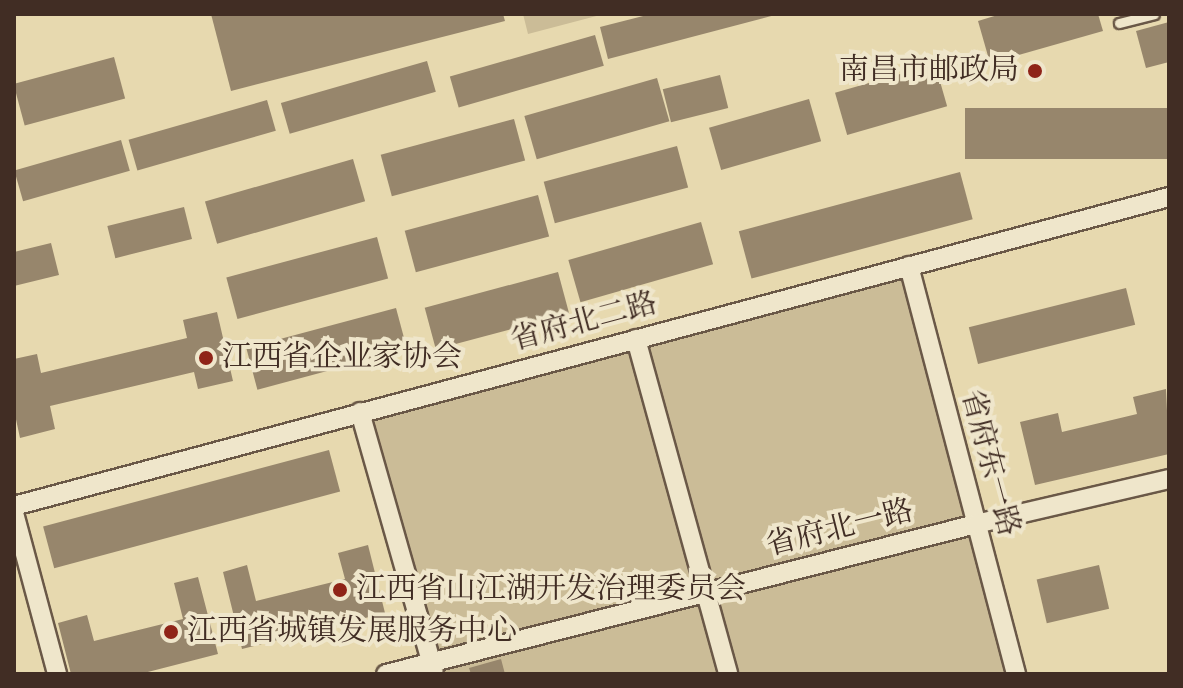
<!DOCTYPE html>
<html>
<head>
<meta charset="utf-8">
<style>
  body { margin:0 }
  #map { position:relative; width:1183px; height:688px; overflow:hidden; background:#e7d9af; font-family:"IM FELL DW Pica","Noto Serif SC",serif }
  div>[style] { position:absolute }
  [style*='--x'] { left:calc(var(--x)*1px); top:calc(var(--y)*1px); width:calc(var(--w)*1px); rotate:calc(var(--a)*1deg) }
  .green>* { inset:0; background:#cbbc97 }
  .building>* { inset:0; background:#97866c; transform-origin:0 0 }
  .roads { filter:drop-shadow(2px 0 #6a5847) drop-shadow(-2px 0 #6a5847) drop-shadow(0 2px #6a5847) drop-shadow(0 -2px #6a5847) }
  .lane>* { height:9px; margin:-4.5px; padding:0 4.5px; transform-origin:4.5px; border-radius:4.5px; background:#efe6cb }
  .street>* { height:18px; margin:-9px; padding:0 9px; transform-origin:9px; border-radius:9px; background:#efe6cb }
  .dots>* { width:22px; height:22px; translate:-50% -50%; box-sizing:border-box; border:4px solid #efe6cb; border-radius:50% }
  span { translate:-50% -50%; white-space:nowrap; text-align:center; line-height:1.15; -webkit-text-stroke:8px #efe6cb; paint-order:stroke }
  .poi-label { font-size:30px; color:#412d24 }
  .right { translate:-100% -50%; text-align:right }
  .left { translate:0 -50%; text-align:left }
  .street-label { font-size:30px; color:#412d24 }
  .frame { position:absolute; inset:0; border:16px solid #412d24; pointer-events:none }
</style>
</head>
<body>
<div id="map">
  <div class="green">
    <div style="clip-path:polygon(523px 14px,604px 14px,528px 34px)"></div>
    <div style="clip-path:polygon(905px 274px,1012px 674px,442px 674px,374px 419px)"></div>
  </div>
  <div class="building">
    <div style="clip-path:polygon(211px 14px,503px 14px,505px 21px,231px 91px)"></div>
    <div style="clip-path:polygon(651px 14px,775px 14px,775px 15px,608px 59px,600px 27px)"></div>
    <div style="clip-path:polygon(1001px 14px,1098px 14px,1103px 31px,990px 63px,978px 21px)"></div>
    <div style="clip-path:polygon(1169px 22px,1169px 62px,1146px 68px,1136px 31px)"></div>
    <div style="left:595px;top:35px;width:32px;height:151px;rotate:74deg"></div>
    <div style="left:114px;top:57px;width:43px;height:104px;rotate:75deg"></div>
    <div style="left:427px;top:61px;width:32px;height:152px;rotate:74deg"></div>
    <div style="left:935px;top:64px;width:44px;height:104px;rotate:74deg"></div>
    <div style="left:720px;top:75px;width:34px;height:59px;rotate:76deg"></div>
    <div style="left:657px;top:78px;width:45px;height:138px;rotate:74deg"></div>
    <div style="left:809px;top:99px;width:44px;height:104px;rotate:74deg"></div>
    <div style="left:267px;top:100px;width:32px;height:144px;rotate:74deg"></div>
    <div style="left:1169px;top:108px;width:51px;height:204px;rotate:90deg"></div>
    <div style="left:514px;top:119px;width:43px;height:138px;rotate:75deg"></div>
    <div style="left:121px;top:140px;width:32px;height:111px;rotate:74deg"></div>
    <div style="left:677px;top:146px;width:43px;height:138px;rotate:75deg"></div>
    <div style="left:353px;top:159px;width:44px;height:154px;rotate:74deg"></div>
    <div style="left:960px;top:172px;width:49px;height:229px;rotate:75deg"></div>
    <div style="left:538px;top:195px;width:43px;height:138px;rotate:75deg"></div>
    <div style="left:184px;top:207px;width:33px;height:79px;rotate:76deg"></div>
    <div style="left:701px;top:222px;width:44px;height:138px;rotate:74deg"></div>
    <div style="left:377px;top:237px;width:43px;height:156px;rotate:75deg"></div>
    <div style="clip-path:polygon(51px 243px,59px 275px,14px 286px,14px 252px)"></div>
    <div style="left:558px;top:272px;width:43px;height:138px;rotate:75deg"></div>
    <div style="left:1126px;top:288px;width:38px;height:162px;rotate:76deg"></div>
    <div style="left:396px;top:308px;width:43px;height:155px;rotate:75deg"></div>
    <div style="clip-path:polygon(217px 312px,233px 381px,198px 389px,194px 372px,50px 406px,55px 429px,20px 438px,14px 410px,14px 359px,37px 354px,41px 373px,187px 338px,183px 320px)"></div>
    <div style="clip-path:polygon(1166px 389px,1169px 454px,1035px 485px,1020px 422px,1058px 413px,1062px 432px,1137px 414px,1133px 397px)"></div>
    <div style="left:329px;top:450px;width:43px;height:296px;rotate:75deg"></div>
    <div style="clip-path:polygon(368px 545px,385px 613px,242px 649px,223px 572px,247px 565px,256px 601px,345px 579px,338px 553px)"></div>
    <div style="left:1099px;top:565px;width:45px;height:64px;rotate:77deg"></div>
    <div style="clip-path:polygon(198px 577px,218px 654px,140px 674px,71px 674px,58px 623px,87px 615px,94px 641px,183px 619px,174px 583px)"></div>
    <div style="clip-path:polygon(501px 659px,505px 674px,471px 674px,469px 668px)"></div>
  </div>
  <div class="roads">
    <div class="lane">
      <div style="--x:1119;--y:23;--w:36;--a:-14"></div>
    </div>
    <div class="street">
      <div style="--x:909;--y:266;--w:422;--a:75.3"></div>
      <div style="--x:636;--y:339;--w:347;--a:74.6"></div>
      <div style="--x:360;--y:412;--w:269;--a:74.1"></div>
      <div style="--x:14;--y:506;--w:1196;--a:-14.98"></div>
      <div style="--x:14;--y:513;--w:167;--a:75"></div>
      <div style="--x:386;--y:674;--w:609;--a:-14.26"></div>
      <div style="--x:976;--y:524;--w:198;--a:-13.1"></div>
    </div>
  </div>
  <div class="dots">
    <div style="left:1035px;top:71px;background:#8f2418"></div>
    <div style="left:206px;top:358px;background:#8f2418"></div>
    <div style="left:340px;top:590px;background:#8f2418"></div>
    <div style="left:171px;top:632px;background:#8f2418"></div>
  </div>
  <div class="poi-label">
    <span class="right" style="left:1019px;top:71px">南昌市邮政局</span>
    <span class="left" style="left:222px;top:358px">江西省企业家协会</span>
    <span class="left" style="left:356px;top:590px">江西省山江湖开发治理委员会</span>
    <span class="left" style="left:187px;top:632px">江西省城镇发展服务中心</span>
  </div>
  <div class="street-label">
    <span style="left:584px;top:323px;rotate:-15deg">省府北二路</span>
    <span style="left:989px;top:463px;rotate:75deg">省府东一路</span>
    <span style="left:840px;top:529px;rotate:-14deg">省府北一路</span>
  </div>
  <div class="frame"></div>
</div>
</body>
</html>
